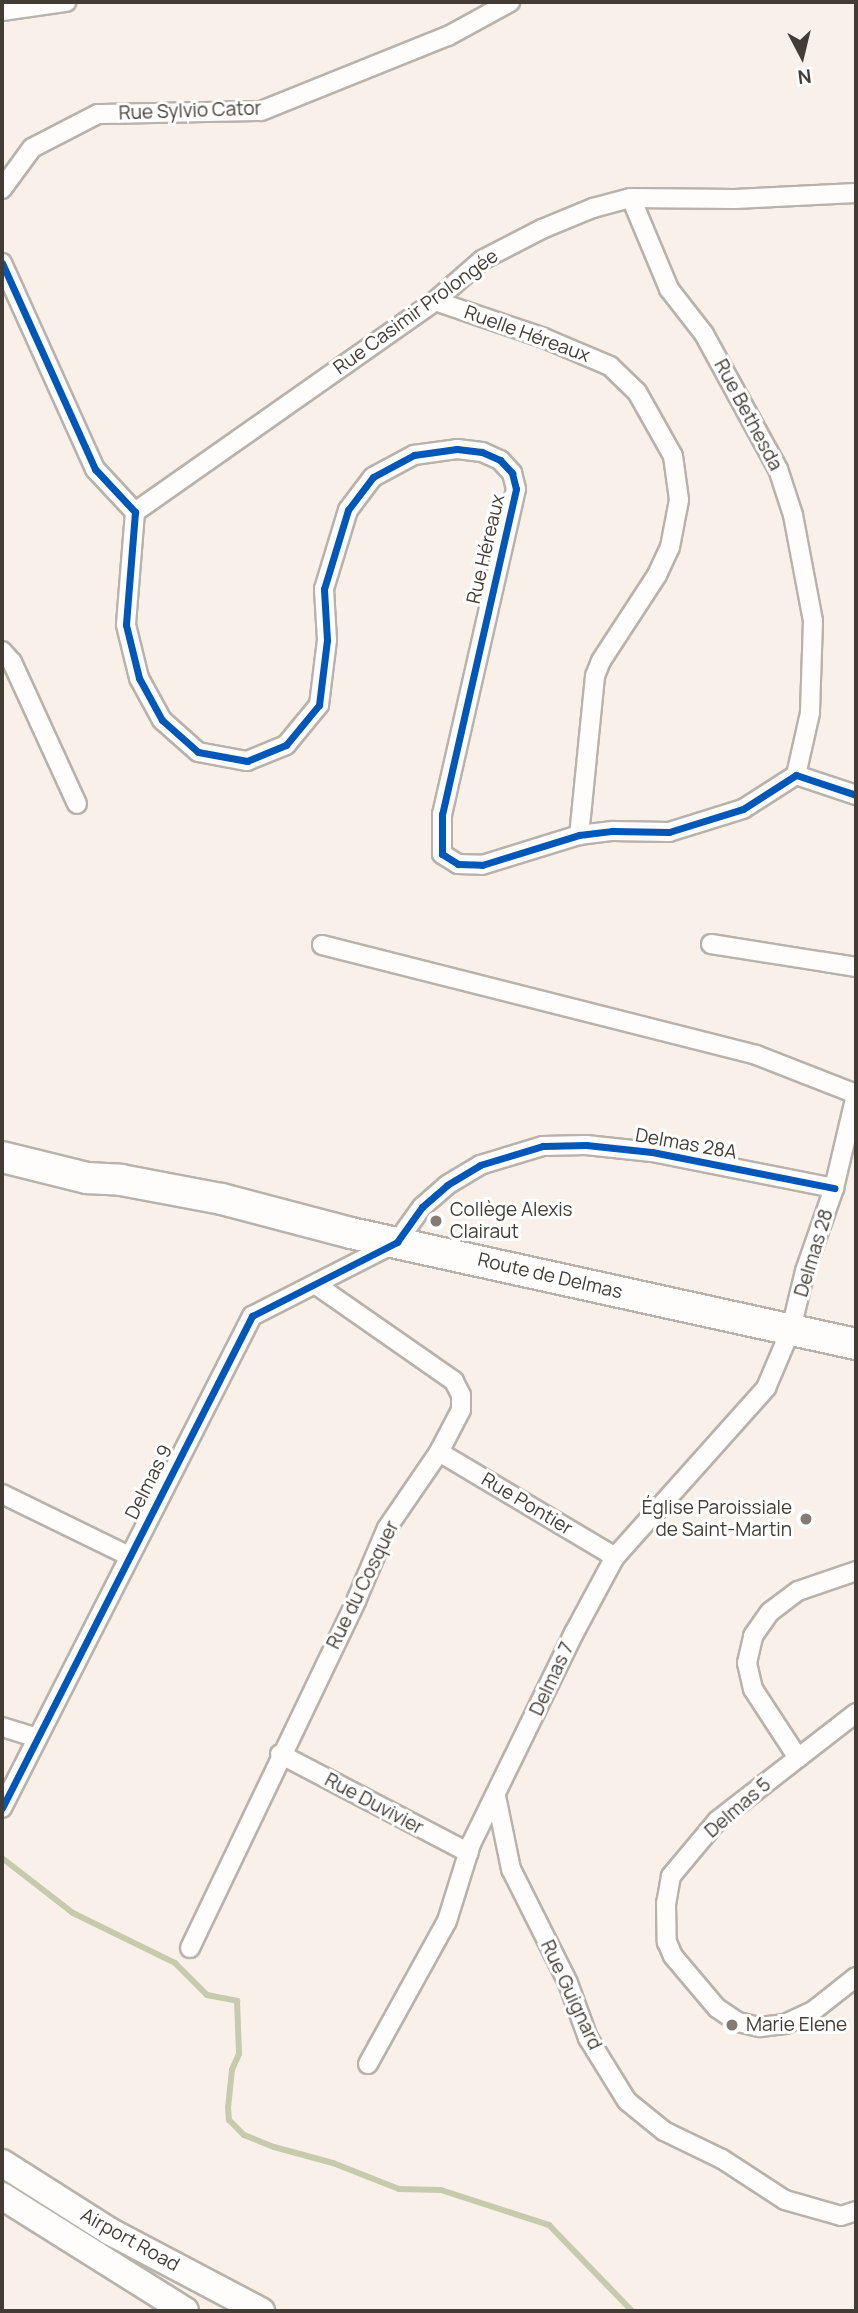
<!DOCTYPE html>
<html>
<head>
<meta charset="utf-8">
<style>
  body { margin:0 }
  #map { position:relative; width:858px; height:2313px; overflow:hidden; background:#f9f1e9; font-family:Manrope,sans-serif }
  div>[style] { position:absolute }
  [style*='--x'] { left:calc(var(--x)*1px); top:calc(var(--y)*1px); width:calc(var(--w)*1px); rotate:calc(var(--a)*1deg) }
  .stream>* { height:6px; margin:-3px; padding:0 3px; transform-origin:3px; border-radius:3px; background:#c8caad }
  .roads { filter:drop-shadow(2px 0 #b9b2ac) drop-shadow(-2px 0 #b9b2ac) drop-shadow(0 2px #b9b2ac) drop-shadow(0 -2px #b9b2ac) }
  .minor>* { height:18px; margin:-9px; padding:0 9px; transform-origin:9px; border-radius:9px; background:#fefdfc }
  .secondary>* { height:26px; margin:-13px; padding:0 13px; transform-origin:13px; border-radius:13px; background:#fefdfc }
  .primary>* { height:30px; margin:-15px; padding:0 15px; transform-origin:15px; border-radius:15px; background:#fefdfc }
  .cycleway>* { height:7px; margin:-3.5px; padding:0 3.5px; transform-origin:3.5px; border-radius:3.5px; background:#0057b8 }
  .dots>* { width:19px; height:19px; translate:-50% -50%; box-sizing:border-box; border:4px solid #fff; border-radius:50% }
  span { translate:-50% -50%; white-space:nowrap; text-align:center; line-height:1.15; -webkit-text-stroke:6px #fff; paint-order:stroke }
  .street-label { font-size:19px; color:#433c35 }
  .poi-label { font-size:19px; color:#433c35 }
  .left { translate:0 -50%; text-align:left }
  .right { translate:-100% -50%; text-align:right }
  .frame { position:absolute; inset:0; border:4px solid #433c35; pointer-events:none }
  .north { position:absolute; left:767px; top:21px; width:70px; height:70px; -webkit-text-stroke:5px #fff; paint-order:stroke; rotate:173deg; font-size:19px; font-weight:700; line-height:28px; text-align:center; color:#433c35 }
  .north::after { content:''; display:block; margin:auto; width:24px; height:32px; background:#433c35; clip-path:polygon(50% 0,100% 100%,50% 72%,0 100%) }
</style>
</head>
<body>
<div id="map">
  <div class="stream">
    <div style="--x:2;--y:1858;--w:90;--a:37.8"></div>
    <div style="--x:73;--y:1913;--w:114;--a:26.1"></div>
    <div style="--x:175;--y:1963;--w:45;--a:45"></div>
    <div style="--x:207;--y:1995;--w:31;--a:11"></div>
    <div style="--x:237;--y:2001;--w:53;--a:87.8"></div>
    <div style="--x:239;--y:2054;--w:17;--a:114"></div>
    <div style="--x:232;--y:2070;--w:37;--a:96"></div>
    <div style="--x:228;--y:2107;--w:13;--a:86"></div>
    <div style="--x:229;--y:2120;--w:21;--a:45"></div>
    <div style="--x:244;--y:2135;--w:32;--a:22"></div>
    <div style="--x:274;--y:2147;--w:61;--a:15.2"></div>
    <div style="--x:333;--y:2163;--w:71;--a:21.5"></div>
    <div style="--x:399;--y:2189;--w:42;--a:1.4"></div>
    <div style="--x:441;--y:2190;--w:114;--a:18"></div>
    <div style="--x:549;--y:2225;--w:120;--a:46"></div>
  </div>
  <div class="roads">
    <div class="minor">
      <div style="--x:2;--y:11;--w:65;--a:-8"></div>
      <div style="--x:2;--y:189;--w:51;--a:-53.8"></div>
      <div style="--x:32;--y:148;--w:74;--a:-27.3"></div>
      <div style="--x:98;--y:114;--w:163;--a:-1.1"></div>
      <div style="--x:261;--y:111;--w:201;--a:-21.9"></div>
      <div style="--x:448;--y:36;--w:71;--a:-28.7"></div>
      <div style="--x:631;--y:198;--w:99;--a:67.3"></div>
      <div style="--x:669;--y:289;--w:57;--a:52.1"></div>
      <div style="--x:704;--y:334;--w:154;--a:61.3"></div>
      <div style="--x:778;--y:469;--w:48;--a:71.9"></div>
      <div style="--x:793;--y:515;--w:108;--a:79.3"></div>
      <div style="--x:813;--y:621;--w:92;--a:91.9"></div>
      <div style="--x:810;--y:713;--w:64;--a:102.7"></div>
      <div style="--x:2;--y:263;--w:226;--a:65.7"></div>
      <div style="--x:95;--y:469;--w:59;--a:47.1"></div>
      <div style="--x:135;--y:512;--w:113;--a:94.6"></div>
      <div style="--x:126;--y:625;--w:55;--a:76.2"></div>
      <div style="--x:139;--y:678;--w:48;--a:61.3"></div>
      <div style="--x:162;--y:720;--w:48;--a:41.6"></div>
      <div style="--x:198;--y:752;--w:50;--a:10.4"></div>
      <div style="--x:247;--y:761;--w:42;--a:-22.3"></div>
      <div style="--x:286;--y:745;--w:52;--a:-50.5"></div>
      <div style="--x:319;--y:705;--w:65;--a:-83"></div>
      <div style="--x:327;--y:640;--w:51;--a:-93.4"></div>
      <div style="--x:324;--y:589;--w:83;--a:-73.1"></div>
      <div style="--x:348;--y:510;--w:41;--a:-52.9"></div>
      <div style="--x:373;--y:477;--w:47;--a:-28.2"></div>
      <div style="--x:414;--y:455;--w:43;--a:-7.9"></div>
      <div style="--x:457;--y:449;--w:25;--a:7"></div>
      <div style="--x:482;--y:452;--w:20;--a:24"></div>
      <div style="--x:500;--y:460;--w:18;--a:47"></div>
      <div style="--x:512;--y:473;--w:16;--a:76"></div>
      <div style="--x:516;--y:489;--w:333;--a:102.8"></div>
      <div style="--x:442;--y:814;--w:40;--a:90"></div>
      <div style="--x:442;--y:854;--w:19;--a:32"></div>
      <div style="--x:458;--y:864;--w:24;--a:2"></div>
      <div style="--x:482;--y:865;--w:102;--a:-17.2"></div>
      <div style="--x:579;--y:835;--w:34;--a:-7"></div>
      <div style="--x:613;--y:831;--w:56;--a:1"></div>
      <div style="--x:669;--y:832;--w:77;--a:-17.3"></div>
      <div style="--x:743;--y:809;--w:63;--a:-32.7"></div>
      <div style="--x:796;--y:775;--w:63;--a:18.4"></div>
      <div style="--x:435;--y:301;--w:115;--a:18.7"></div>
      <div style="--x:544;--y:338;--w:72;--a:23"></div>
      <div style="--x:610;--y:366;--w:37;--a:44"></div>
      <div style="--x:637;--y:392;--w:73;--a:60.6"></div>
      <div style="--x:673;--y:456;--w:44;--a:82.2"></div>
      <div style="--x:679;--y:500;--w:48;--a:100.8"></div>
      <div style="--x:670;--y:547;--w:31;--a:115"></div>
      <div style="--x:657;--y:575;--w:103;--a:123.1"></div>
      <div style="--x:601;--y:661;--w:16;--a:112"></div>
      <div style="--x:595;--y:676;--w:160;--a:95.7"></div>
      <div style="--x:135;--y:512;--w:367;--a:-35.1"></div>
      <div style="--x:435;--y:301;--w:62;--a:-41.1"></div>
      <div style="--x:482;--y:260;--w:68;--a:-27.3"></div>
      <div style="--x:542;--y:229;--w:55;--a:-22.4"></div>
      <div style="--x:593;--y:208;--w:39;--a:-15"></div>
      <div style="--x:631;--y:198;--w:104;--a:0.6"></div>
      <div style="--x:735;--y:199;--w:121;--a:-2.8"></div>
      <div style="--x:2;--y:651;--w:15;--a:48"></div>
      <div style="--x:12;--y:662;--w:156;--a:65.4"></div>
      <div style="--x:711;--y:944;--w:147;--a:9"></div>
      <div style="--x:322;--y:945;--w:448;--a:14.2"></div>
      <div style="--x:756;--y:1055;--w:107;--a:21.3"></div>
      <div style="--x:439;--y:1452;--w:205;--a:30.8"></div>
      <div style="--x:2;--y:1494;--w:141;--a:26"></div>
      <div style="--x:856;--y:1713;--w:176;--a:142.2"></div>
      <div style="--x:717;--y:1821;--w:72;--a:129.9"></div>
      <div style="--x:671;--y:1876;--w:27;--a:100"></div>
      <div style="--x:666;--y:1903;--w:39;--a:89"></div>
      <div style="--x:667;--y:1942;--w:15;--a:67"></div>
      <div style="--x:673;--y:1956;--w:68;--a:49.8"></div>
      <div style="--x:717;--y:2008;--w:25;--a:34"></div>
      <div style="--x:738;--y:2022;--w:23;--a:13"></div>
      <div style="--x:760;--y:2027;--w:25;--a:-7"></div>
      <div style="--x:785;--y:2024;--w:31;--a:-25"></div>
      <div style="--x:813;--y:2011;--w:55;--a:-38.3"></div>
      <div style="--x:2;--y:1727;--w:37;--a:17"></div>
      <div style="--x:280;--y:1754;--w:213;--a:27.6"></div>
      <div style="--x:798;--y:1758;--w:82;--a:-123.1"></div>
      <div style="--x:753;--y:1689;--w:27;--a:-103"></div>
      <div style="--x:747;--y:1663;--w:28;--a:-77"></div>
      <div style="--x:753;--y:1636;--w:29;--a:-55"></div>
      <div style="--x:770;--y:1612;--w:35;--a:-37"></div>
      <div style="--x:798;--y:1591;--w:61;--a:-19"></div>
      <div style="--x:496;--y:1796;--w:75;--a:78.4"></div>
      <div style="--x:511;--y:1869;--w:127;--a:63.4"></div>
      <div style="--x:568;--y:1983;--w:59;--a:70"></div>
      <div style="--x:588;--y:2038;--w:74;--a:58.2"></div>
      <div style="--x:627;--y:2101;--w:48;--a:39"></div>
      <div style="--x:664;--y:2131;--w:64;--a:25.8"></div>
      <div style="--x:722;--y:2159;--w:75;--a:33.1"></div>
      <div style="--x:785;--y:2200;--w:58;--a:15.9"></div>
      <div style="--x:841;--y:2216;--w:16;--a:-18"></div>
      <div style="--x:2;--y:1808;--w:552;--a:-63.06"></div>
      <div style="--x:252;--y:1316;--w:163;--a:-27"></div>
      <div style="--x:397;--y:1242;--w:43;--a:-54.5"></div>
      <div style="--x:422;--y:1207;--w:33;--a:-41"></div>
      <div style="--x:447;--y:1185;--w:39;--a:-31"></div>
      <div style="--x:480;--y:1165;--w:66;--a:-16.8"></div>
      <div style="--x:543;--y:1146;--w:43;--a:-1.3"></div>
      <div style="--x:586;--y:1145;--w:66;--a:6.1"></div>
      <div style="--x:652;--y:1152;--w:186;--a:11.2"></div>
      <div style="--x:190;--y:1948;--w:385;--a:-64.4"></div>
      <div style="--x:356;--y:1601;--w:79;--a:-67"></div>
      <div style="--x:387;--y:1528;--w:92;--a:-55.6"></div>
      <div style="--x:439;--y:1452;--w:47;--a:-62.4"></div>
      <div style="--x:461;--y:1410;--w:15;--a:-90"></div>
      <div style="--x:461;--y:1395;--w:16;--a:-117"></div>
      <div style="--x:454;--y:1381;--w:169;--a:-145.1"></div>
      <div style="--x:368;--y:2064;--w:163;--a:-61.1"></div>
      <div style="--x:447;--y:1921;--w:81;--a:-72.7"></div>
      <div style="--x:471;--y:1844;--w:235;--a:-64"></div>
      <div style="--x:574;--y:1633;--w:86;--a:-61.7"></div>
      <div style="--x:615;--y:1557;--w:227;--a:-48.2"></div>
      <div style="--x:766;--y:1388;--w:64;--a:-67"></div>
      <div style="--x:791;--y:1329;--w:60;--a:-76.4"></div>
      <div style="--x:805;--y:1271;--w:88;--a:-70.7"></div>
      <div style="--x:834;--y:1188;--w:96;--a:-76.7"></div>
    </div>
    <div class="secondary">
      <div style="--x:2;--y:2163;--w:127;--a:32.4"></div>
      <div style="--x:109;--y:2231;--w:172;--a:27.8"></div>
      <div style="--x:2;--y:2196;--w:216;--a:32.1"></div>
    </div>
    <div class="primary">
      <div style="--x:2;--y:1157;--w:88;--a:13.9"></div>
      <div style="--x:87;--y:1178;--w:34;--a:3"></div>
      <div style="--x:121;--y:1180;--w:103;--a:10.7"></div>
      <div style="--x:222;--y:1199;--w:133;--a:14.8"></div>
      <div style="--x:351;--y:1233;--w:517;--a:12.4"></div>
    </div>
  </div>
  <div class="cycleway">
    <div style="--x:2;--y:263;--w:226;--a:65.7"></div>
    <div style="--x:95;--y:469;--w:59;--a:47.1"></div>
    <div style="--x:135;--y:512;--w:113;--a:94.6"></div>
    <div style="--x:126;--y:625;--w:55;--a:76.2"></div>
    <div style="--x:139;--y:678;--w:48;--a:61.3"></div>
    <div style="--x:162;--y:720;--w:48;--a:41.6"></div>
    <div style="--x:198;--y:752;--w:50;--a:10.4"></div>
    <div style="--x:247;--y:761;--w:42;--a:-22.3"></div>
    <div style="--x:286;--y:745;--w:52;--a:-50.5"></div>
    <div style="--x:319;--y:705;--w:65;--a:-83"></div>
    <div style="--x:327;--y:640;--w:51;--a:-93.4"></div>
    <div style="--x:324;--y:589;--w:83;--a:-73.1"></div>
    <div style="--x:348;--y:510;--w:41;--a:-52.9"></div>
    <div style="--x:373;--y:477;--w:47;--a:-28.2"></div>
    <div style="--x:414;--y:455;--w:43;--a:-7.9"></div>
    <div style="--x:457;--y:449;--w:25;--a:7"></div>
    <div style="--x:482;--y:452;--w:20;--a:24"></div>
    <div style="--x:500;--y:460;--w:18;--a:47"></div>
    <div style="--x:512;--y:473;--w:16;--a:76"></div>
    <div style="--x:516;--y:489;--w:333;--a:102.8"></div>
    <div style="--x:442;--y:814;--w:40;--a:90"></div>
    <div style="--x:442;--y:854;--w:19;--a:32"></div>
    <div style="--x:458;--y:864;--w:24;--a:2"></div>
    <div style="--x:482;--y:865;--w:102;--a:-17.2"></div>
    <div style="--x:579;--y:835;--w:34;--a:-7"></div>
    <div style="--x:613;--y:831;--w:56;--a:1"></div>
    <div style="--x:669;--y:832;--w:77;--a:-17.3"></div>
    <div style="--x:743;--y:809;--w:63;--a:-32.7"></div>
    <div style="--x:796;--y:775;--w:63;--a:18.4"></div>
    <div style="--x:2;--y:1808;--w:552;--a:-63.06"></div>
    <div style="--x:252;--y:1316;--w:163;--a:-27"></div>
    <div style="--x:397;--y:1242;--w:43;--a:-54.5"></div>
    <div style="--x:422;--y:1207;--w:33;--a:-41"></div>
    <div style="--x:447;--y:1185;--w:39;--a:-31"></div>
    <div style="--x:480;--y:1165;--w:66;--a:-16.8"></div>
    <div style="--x:543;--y:1146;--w:43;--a:-1.3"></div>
    <div style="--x:586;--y:1145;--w:66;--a:6.1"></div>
    <div style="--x:652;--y:1152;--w:186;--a:11.2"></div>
  </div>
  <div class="dots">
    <div style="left:436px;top:1221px;background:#837b74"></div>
    <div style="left:806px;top:1519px;background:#837b74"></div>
    <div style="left:732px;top:2025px;background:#837b74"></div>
  </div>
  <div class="street-label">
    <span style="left:190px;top:111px;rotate:-2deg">Rue Sylvio Cator</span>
    <span style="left:416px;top:312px;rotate:-36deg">Rue Casimir Prolongée</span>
    <span style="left:527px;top:334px;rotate:20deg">Ruelle Héreaux</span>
    <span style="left:748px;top:415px;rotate:62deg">Rue Bethesda</span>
    <span style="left:486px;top:549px;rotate:-77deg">Rue Héreaux</span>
    <span style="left:686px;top:1144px;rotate:10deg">Delmas 28A</span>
    <span style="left:814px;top:1253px;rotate:-73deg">Delmas 28</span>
    <span style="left:550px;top:1276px;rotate:13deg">Route de Delmas</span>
    <span style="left:149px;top:1482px;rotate:-63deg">Delmas 9</span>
    <span style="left:527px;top:1504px;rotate:31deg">Rue Pontier</span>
    <span style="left:363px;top:1585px;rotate:-64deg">Rue du Cosquer</span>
    <span style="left:552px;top:1679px;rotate:-65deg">Delmas 7</span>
    <span style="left:374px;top:1804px;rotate:28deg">Rue Duvivier</span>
    <span style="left:738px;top:1808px;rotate:-41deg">Delmas 5</span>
    <span style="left:571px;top:1995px;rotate:65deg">Rue Guignard</span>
    <span style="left:130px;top:2240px;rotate:29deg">Airport Road</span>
  </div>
  <div class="poi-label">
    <span class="left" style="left:450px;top:1221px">Collège Alexis<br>Clairaut</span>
    <span class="right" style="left:792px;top:1519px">Église Paroissiale<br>de Saint-Martin</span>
    <span class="left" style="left:746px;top:2025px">Marie Elene</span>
  </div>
  <div class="frame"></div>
  <div class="north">N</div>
</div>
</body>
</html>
